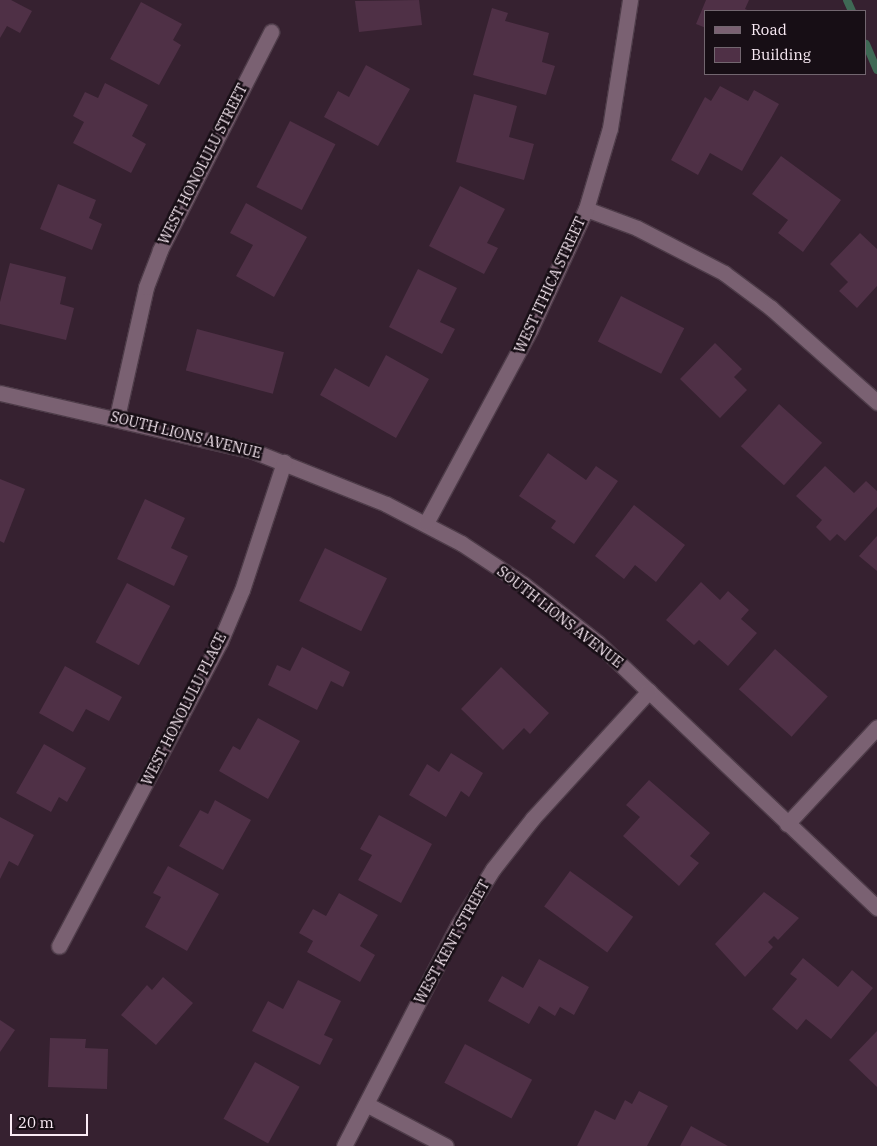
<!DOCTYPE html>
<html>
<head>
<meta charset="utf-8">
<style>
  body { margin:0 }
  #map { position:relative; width:877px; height:1146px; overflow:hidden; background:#362130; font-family:"IBM Plex Serif",serif }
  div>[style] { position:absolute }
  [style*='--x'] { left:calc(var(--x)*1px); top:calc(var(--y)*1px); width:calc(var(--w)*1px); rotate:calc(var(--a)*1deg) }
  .stream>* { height:8px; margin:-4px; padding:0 4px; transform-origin:4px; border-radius:4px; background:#3f6955 }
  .building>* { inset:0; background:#4f3046; transform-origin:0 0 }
  .roads { filter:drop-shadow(1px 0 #4e3c49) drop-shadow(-1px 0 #4e3c49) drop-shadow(0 1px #4e3c49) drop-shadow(0 -1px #4e3c49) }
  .street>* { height:15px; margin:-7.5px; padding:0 7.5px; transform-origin:7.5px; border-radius:7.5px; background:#7a6172 }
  span { translate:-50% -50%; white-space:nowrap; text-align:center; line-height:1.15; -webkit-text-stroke:5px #170e15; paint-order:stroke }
  .street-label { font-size:14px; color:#faebf5 }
  .legend { position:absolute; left:704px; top:10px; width:162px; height:65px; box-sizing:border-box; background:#170e15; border:1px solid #72666f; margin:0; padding:6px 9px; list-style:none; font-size:15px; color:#faebf5 }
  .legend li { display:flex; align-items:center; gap:10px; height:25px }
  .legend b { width:25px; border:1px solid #72666f }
  .scale { position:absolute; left:10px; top:1114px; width:78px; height:22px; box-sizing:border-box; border:2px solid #faebf5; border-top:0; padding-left:6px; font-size:15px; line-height:18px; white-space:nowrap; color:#faebf5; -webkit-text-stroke:4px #170e15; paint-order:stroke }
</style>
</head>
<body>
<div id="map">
  <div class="stream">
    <div style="--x:847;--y:0;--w:12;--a:66"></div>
    <div style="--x:866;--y:44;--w:28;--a:67"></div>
  </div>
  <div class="building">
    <div style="clip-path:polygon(0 0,11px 0,32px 11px,20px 33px,7px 26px,0 38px)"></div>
    <div style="clip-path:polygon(419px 0,422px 25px,359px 32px,355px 1px)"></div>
    <div style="clip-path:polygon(706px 0,749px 0,745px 9px,750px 11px,706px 11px,706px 28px,696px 24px)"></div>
    <div style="clip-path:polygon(141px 2px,182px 24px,173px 40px,181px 45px,159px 85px,110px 59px)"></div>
    <div style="clip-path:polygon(492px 8px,508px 13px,505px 21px,549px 33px,542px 62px,555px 66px,546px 95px,473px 75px)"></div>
    <div style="clip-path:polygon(366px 65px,410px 89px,378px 146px,324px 117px,338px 91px,349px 97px)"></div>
    <div style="clip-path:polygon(105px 83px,148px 105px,132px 136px,146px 144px,131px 173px,73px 143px,84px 122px,73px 116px,85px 92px,98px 98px)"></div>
    <div style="clip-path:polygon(720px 86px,748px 101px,754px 90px,779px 104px,742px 171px,710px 153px,698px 175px,671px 160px,705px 97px,711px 101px)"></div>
    <div style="clip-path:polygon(474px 94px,517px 106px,509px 137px,534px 144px,524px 180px,456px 162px)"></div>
    <div style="left:290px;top:121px;width:51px;height:74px;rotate:27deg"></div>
    <div style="clip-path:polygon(781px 156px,841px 200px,803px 252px,778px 233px,788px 220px,752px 194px)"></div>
    <div style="clip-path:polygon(58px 184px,96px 200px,89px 218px,102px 224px,92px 250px,40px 229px)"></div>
    <div style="clip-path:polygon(460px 186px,505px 209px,487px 243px,498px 248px,484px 274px,429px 246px)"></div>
    <div style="clip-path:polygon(246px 203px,307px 237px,274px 297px,236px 276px,253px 245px,230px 233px)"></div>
    <div style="clip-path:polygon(860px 233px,877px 249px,877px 286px,857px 308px,839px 291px,848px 282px,830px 264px)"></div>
    <div style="clip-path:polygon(10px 263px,66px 277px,60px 304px,74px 308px,66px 340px,0 324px,0 302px)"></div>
    <div style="clip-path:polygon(418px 269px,457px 288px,440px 322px,455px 329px,442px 354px,389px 327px)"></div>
    <div style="left:621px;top:296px;width:71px;height:51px;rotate:27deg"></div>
    <div style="left:197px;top:329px;width:90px;height:43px;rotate:15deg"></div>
    <div style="clip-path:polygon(715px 343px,742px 369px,734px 377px,747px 390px,720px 418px,680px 379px)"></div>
    <div style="clip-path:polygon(386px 355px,429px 379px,396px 438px,320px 395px,335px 368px,369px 387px)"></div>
    <div style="left:779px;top:404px;width:58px;height:57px;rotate:42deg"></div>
    <div style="clip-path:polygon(548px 453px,586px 480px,596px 466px,618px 481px,574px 544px,551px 528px,556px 521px,519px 496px)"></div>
    <div style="clip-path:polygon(825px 466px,854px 493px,866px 481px,877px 491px,877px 507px,845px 541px,837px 534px,830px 541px,816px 527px,822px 520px,796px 496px)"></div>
    <div style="clip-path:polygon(0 479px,25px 489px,4px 543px,0 541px)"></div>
    <div style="clip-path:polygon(145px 499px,185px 518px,171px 548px,188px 556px,174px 586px,117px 559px)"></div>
    <div style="clip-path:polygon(634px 505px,685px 545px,656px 582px,635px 565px,624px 579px,595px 556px)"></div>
    <div style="clip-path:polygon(877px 536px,877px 571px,859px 556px)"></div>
    <div style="left:325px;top:548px;width:69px;height:59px;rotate:26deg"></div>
    <div style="clip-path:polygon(701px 582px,720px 600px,728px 591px,749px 610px,741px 619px,757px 633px,728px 666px,699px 640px,694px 645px,666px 620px)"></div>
    <div style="left:127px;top:583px;width:49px;height:67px;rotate:28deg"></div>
    <div style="clip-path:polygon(302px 647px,350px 672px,343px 687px,331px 681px,317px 710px,268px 685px,277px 665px,290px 671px)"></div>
    <div style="left:775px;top:649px;width:71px;height:54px;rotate:42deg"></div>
    <div style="clip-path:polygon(65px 666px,122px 697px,109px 721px,86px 709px,73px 732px,39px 713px)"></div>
    <div style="clip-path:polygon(501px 667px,549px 713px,530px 734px,524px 728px,503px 750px,461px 709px)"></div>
    <div style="clip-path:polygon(258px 718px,300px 741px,268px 799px,219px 771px,233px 746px,240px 750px)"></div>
    <div style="clip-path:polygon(44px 744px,86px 768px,67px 802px,59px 797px,51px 812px,16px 793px)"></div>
    <div style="clip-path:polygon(451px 753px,483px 773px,469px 797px,461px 791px,446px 817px,409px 795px,427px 764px,439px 772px)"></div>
    <div style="clip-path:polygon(649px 780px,710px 833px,690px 856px,699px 863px,679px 886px,623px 836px,640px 817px,626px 805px)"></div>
    <div style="clip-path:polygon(215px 800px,251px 820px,223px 870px,179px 846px,200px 810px,208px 814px)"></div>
    <div style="clip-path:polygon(379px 815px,432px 844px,401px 903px,358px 880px,372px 855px,360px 849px)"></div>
    <div style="clip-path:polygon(0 817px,34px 835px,18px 866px,9px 861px,0 879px)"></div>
    <div style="clip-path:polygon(168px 866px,219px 894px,187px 951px,145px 927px,161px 897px,153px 893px)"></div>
    <div style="left:570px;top:871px;width:78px;height:44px;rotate:36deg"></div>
    <div style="clip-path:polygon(764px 892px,799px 918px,778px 940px,774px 936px,768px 942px,773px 947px,745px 977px,715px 944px)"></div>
    <div style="clip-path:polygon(339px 893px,378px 915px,360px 946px,375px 955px,360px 982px,307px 952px,313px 941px,299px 933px,313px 909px,326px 916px)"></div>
    <div style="clip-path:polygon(803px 958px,838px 987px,852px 970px,873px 988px,831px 1039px,806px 1019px,797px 1030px,772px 1009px,797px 979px,790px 974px)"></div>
    <div style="clip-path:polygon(539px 959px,589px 987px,574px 1015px,560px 1007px,555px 1016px,539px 1006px,529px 1024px,488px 1001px,502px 976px,523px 988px)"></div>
    <div style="clip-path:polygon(163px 977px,193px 1003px,156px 1045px,121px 1015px,147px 985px,152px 990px)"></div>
    <div style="clip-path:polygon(298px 980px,341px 1001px,324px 1035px,333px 1039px,320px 1065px,252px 1031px,268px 1001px,283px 1009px)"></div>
    <div style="clip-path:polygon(0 1020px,15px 1030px,0 1052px)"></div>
    <div style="clip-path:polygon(877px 1031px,877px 1087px,849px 1060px)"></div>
    <div style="clip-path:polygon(50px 1038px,86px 1039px,85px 1048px,108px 1049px,107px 1089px,48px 1087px)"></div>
    <div style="left:465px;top:1044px;width:76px;height:44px;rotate:28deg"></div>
    <div style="left:255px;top:1062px;width:51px;height:65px;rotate:29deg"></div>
    <div style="clip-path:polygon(639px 1091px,668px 1106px,647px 1146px,577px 1146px,595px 1110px,615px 1120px,625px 1100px,632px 1104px)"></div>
    <div style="clip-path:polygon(691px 1126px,728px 1146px,680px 1146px)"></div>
  </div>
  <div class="roads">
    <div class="street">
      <div style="--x:586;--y:209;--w:54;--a:20.4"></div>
      <div style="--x:637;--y:228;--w:98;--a:27.3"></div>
      <div style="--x:724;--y:273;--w:59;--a:36.7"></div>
      <div style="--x:771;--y:308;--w:142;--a:41.6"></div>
      <div style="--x:0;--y:393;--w:260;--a:12.9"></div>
      <div style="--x:253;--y:451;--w:143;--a:21.7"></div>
      <div style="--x:386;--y:504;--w:85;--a:27.5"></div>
      <div style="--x:461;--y:543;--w:74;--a:33.5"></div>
      <div style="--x:523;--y:584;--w:95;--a:38.2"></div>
      <div style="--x:598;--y:643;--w:385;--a:43.5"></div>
      <div style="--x:117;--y:417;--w:133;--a:-77.4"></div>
      <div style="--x:146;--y:287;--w:40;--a:-69"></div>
      <div style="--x:160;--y:250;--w:245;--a:-63"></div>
      <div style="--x:426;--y:523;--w:219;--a:-61.7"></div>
      <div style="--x:530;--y:330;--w:133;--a:-65.2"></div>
      <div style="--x:586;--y:209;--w:84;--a:-73.5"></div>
      <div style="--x:610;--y:128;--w:130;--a:-81.1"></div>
      <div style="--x:787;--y:824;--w:132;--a:-47.1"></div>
      <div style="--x:59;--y:946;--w:344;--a:-62.1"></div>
      <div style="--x:220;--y:642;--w:56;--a:-67.1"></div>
      <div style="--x:242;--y:590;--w:135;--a:-71.8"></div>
      <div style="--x:366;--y:1104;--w:90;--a:27.7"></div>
      <div style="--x:344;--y:1146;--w:249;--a:-62.7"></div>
      <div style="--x:458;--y:925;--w:66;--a:-58"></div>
      <div style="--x:493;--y:869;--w:65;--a:-51.9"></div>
      <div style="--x:533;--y:818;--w:172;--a:-47.6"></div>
    </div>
  </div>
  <div class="street-label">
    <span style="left:203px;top:164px;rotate:-63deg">WEST HONOLULU STREET</span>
    <span style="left:550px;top:285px;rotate:-65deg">WEST ITHICA STREET</span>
    <span style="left:186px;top:435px;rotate:14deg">SOUTH LIONS AVENUE</span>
    <span style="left:560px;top:617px;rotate:38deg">SOUTH LIONS AVENUE</span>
    <span style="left:184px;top:709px;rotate:-63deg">WEST HONOLULU PLACE</span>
    <span style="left:452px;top:942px;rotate:-61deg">WEST KENT STREET</span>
  </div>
  <ul class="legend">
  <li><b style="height:6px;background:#7a6172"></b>Road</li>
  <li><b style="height:14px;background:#4f3046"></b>Building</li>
  </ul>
  <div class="scale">20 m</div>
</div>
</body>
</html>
